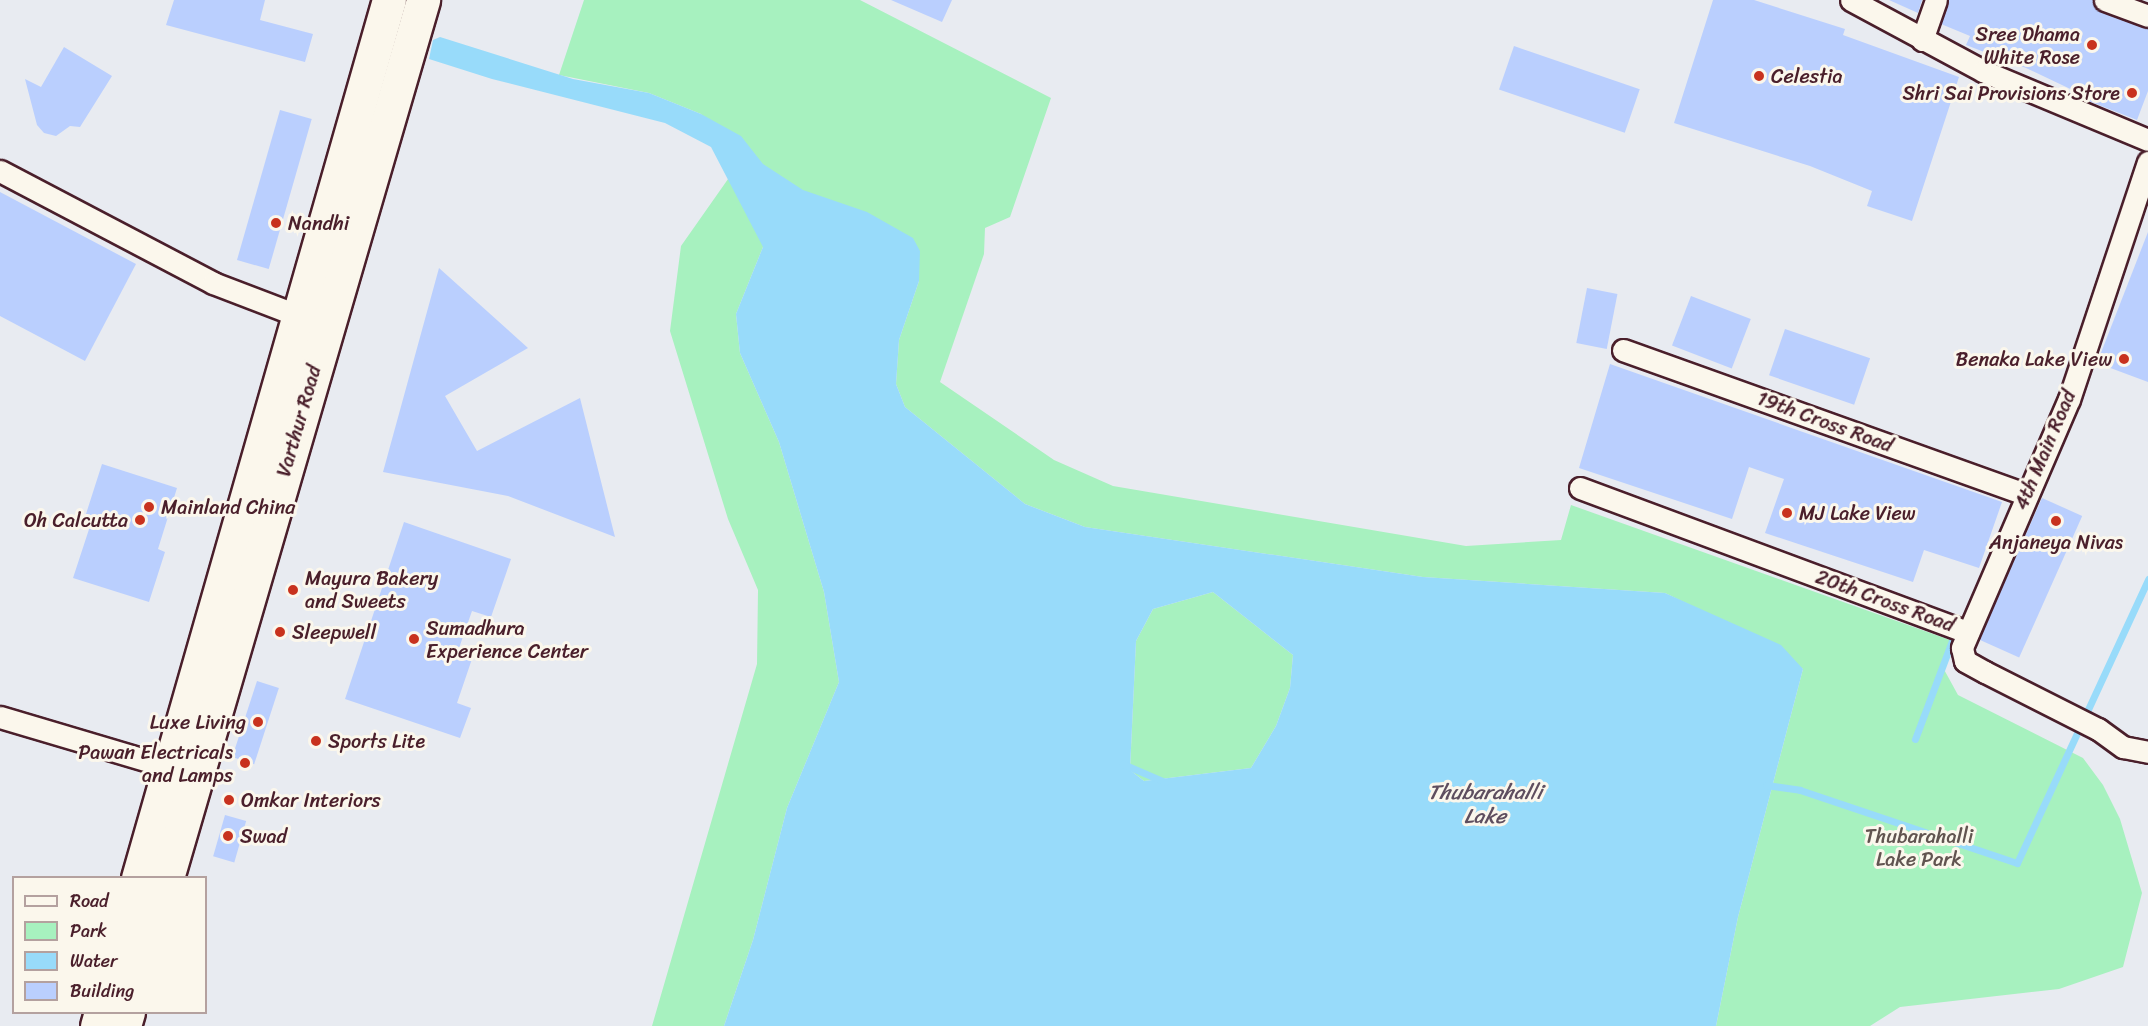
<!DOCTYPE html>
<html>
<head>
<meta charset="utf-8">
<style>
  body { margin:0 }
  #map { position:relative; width:2148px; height:1026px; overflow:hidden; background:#e8ebf1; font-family:Sriracha,sans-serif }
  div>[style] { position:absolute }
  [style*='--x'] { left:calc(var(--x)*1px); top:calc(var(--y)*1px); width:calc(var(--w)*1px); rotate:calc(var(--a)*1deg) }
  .green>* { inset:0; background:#a7f1bf }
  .water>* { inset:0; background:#98dbfa }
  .stream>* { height:7px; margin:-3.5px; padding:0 3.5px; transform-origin:3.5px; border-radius:3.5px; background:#98dbfa }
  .building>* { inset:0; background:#bacffe; transform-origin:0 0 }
  .roads { filter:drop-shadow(2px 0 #4a1f2b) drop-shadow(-2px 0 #4a1f2b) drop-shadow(0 2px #4a1f2b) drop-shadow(0 -2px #4a1f2b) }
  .minor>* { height:21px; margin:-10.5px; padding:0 10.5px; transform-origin:10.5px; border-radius:10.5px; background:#fbf7ec }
  .primary>* { height:33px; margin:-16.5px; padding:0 16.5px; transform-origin:16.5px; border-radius:16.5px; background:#fbf7ec }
  .dots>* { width:16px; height:16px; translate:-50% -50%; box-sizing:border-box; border:3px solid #fbf7ec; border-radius:50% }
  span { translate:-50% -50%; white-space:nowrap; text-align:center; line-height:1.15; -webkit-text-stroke:6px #fbf7ec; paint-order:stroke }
  .poi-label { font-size:20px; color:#4a1f2b }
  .right { translate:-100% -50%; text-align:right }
  .left { translate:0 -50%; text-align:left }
  .street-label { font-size:20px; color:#4a1f2b }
  .park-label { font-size:20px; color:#615450 }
  .water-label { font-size:21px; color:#5e4e5f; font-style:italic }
  .legend { position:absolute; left:12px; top:876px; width:195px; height:138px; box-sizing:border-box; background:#fbf7ec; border:2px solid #b4a19f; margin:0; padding:8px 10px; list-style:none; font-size:18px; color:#4a1f2b }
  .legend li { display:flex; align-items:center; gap:12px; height:30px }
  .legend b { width:30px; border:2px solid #b4a19f }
</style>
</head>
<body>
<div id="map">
  <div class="green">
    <div style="clip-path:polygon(584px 0,860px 0,1051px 98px,1010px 217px,985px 228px,984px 254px,940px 382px,1054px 460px,1113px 486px,1466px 546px,1561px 540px,1571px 505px,1950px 640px,1941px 664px,1958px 695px,2083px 758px,2103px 785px,2120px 819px,2142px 893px,2123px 967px,2059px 989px,1900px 1007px,1870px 1026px,1716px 1026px,1738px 917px,1803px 669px,1717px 618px,1665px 593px,1423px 577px,1085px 527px,1025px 504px,905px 407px,896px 384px,899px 340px,919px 281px,763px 247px,736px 314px,740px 353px,779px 442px,824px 592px,839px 682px,787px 808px,753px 940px,724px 1026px,652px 1026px,757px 664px,758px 590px,728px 519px,670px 331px,681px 246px,740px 162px,701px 114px,649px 93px,559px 75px)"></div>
    <div style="clip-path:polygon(1213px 592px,1293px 655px,1290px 688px,1276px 726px,1251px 768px,1144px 781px,1130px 770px,1136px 641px,1153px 609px)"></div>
  </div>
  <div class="water">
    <div style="clip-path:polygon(evenodd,440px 37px,573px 79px,649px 93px,701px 114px,741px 136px,763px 164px,803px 190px,867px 212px,913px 238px,920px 251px,919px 281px,899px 340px,896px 384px,905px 407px,1025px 504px,1085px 527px,1423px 577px,1665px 593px,1781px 645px,1803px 669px,1738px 917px,1716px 1026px,724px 1026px,753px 940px,787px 808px,839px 682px,824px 592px,779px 442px,740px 353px,736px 314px,763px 247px,711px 147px,665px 123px,492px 79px,429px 59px,433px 40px,440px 37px,1213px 592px,1293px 655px,1290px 688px,1276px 726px,1251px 768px,1144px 781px,1130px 770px,1136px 641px,1153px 609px,1213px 592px)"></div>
  </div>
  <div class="stream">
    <div style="--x:1915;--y:739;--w:108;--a:-69.4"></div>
    <div style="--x:1123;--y:764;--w:46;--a:23.2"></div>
    <div style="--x:1766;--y:785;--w:34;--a:8"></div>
    <div style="--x:1800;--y:790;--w:229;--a:18.6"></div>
    <div style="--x:2017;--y:863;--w:313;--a:-65.2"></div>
  </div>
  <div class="building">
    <div style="clip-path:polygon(174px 0,265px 0,260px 20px,313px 34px,305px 62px,166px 25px)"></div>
    <div style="clip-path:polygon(891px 0,952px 0,942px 22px)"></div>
    <div style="clip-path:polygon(1713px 0,1754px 0,1845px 29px,1843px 35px,1959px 77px,1912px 221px,1867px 206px,1872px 191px,1810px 166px,1674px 123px)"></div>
    <div style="clip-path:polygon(1889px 0,1922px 0,1918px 13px)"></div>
    <div style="clip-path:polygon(1948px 0,2093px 0,2101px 12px,2148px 28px,2148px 91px,2137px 120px,2081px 98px,2083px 95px,2026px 68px,1966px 45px,1970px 36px,1941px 24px)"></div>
    <div style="left:1514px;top:46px;width:133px;height:46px;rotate:19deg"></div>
    <div style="clip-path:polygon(64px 47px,112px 76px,80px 127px,70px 126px,56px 136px,44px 133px,37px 125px,25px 79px,41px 87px)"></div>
    <div style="left:280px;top:110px;width:33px;height:156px;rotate:16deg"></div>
    <div style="clip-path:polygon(0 192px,136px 264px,85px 361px,0 316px)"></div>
    <div style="clip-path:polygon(2148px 232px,2148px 382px,2097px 363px)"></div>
    <div style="clip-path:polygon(439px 268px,528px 348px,445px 396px,477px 451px,580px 398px,615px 537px,508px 496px,383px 472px)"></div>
    <div style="left:1587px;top:288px;width:31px;height:56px;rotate:11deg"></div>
    <div style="left:1691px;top:296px;width:64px;height:53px;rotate:21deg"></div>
    <div style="left:1785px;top:329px;width:90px;height:49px;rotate:19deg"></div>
    <div style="clip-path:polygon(1610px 364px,2002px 502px,1979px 568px,1924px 550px,1913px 582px,1765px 533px,1784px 479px,1749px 467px,1732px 519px,1579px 468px)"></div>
    <div style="clip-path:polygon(102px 464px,177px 488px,158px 549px,165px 552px,149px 602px,73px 578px,93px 517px,86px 514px)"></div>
    <div style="left:2042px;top:498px;width:44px;height:155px;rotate:24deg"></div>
    <div style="clip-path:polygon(404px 522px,511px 559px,491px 617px,472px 611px,458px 651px,473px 656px,457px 703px,471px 708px,460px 738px,345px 699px)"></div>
    <div style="left:257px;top:681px;width:23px;height:80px;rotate:18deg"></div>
    <div style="left:225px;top:815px;width:22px;height:43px;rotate:16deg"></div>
  </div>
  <div class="roads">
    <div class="minor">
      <div style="--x:1851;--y:0;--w:150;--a:28.3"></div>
      <div style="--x:1983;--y:71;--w:179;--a:22.7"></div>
      <div style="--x:2105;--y:0;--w:46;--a:20.4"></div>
      <div style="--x:1922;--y:40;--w:42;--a:-70.7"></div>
      <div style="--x:2148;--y:162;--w:250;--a:108.4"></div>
      <div style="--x:2069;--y:399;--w:271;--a:113.3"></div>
      <div style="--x:1962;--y:648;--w:13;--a:77"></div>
      <div style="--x:1965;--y:661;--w:23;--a:29"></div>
      <div style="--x:1985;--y:672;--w:127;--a:26.8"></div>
      <div style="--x:2098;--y:729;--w:31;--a:36"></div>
      <div style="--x:2123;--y:747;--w:25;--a:11"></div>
      <div style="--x:0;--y:171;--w:241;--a:27.7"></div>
      <div style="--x:213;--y:283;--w:104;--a:20.9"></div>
      <div style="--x:1623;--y:350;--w:428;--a:19.7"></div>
      <div style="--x:1580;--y:488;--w:414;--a:20.4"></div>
      <div style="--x:0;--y:717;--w:176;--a:16.5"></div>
    </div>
    <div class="primary">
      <div style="--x:138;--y:878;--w:913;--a:-74.05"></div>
      <div style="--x:167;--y:878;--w:915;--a:-73.74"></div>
      <div style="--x:97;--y:1026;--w:15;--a:-74"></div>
      <div style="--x:124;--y:1026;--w:15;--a:-74"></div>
    </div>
  </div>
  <div class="dots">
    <div style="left:2092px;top:45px;background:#c8321e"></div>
    <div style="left:1759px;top:76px;background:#c8321e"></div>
    <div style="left:2132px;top:93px;background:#c8321e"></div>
    <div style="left:276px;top:223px;background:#c8321e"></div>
    <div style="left:2124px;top:359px;background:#c8321e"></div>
    <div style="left:149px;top:507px;background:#c8321e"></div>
    <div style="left:1787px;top:513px;background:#c8321e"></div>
    <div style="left:140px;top:520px;background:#c8321e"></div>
    <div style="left:2056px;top:521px;background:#c8321e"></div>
    <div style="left:293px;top:590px;background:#c8321e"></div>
    <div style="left:280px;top:632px;background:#c8321e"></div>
    <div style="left:414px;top:639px;background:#c8321e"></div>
    <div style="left:258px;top:722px;background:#c8321e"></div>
    <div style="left:316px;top:741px;background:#c8321e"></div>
    <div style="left:245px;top:763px;background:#c8321e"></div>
    <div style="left:229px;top:800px;background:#c8321e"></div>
    <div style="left:228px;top:836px;background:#c8321e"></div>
  </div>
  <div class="poi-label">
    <span class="right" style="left:2080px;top:46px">Sree Dhama<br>White Rose</span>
    <span class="left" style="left:1771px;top:76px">Celestia</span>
    <span class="right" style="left:2120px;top:93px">Shri Sai Provisions Store</span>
    <span class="left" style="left:288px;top:223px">Nandhi</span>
    <span class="right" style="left:2112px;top:359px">Benaka Lake View</span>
    <span class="left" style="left:161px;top:507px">Mainland China</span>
    <span class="left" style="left:1799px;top:513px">MJ Lake View</span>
    <span class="right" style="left:128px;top:520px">Oh Calcutta</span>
    <span style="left:2056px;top:542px">Anjaneya Nivas</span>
    <span class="left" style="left:305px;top:590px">Mayura Bakery<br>and Sweets</span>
    <span class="left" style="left:426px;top:640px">Sumadhura<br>Experience Center</span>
    <span class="left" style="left:292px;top:632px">Sleepwell</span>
    <span class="right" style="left:246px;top:722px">Luxe Living</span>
    <span class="left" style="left:328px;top:741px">Sports Lite</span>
    <span class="right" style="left:233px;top:764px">Pawan Electricals<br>and Lamps</span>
    <span class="left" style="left:241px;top:800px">Omkar Interiors</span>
    <span class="left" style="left:240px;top:836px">Swad</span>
  </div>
  <div class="street-label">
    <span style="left:299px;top:421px;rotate:-74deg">Varthur Road</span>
    <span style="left:1825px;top:422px;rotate:20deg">19th Cross Road</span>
    <span style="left:2045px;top:450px;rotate:-67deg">4th Main Road</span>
    <span style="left:1885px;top:601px;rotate:20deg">20th Cross Road</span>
  </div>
  <div class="park-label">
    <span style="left:1919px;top:848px">Thubarahalli<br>Lake Park</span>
  </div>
  <div class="water-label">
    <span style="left:1485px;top:804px">Thubarahalli<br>Lake</span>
  </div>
  <ul class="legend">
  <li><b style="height:8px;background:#fbf7ec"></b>Road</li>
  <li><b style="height:16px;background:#a7f1bf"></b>Park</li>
  <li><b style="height:16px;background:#98dbfa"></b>Water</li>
  <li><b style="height:16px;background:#bacffe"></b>Building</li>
  </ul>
</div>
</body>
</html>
